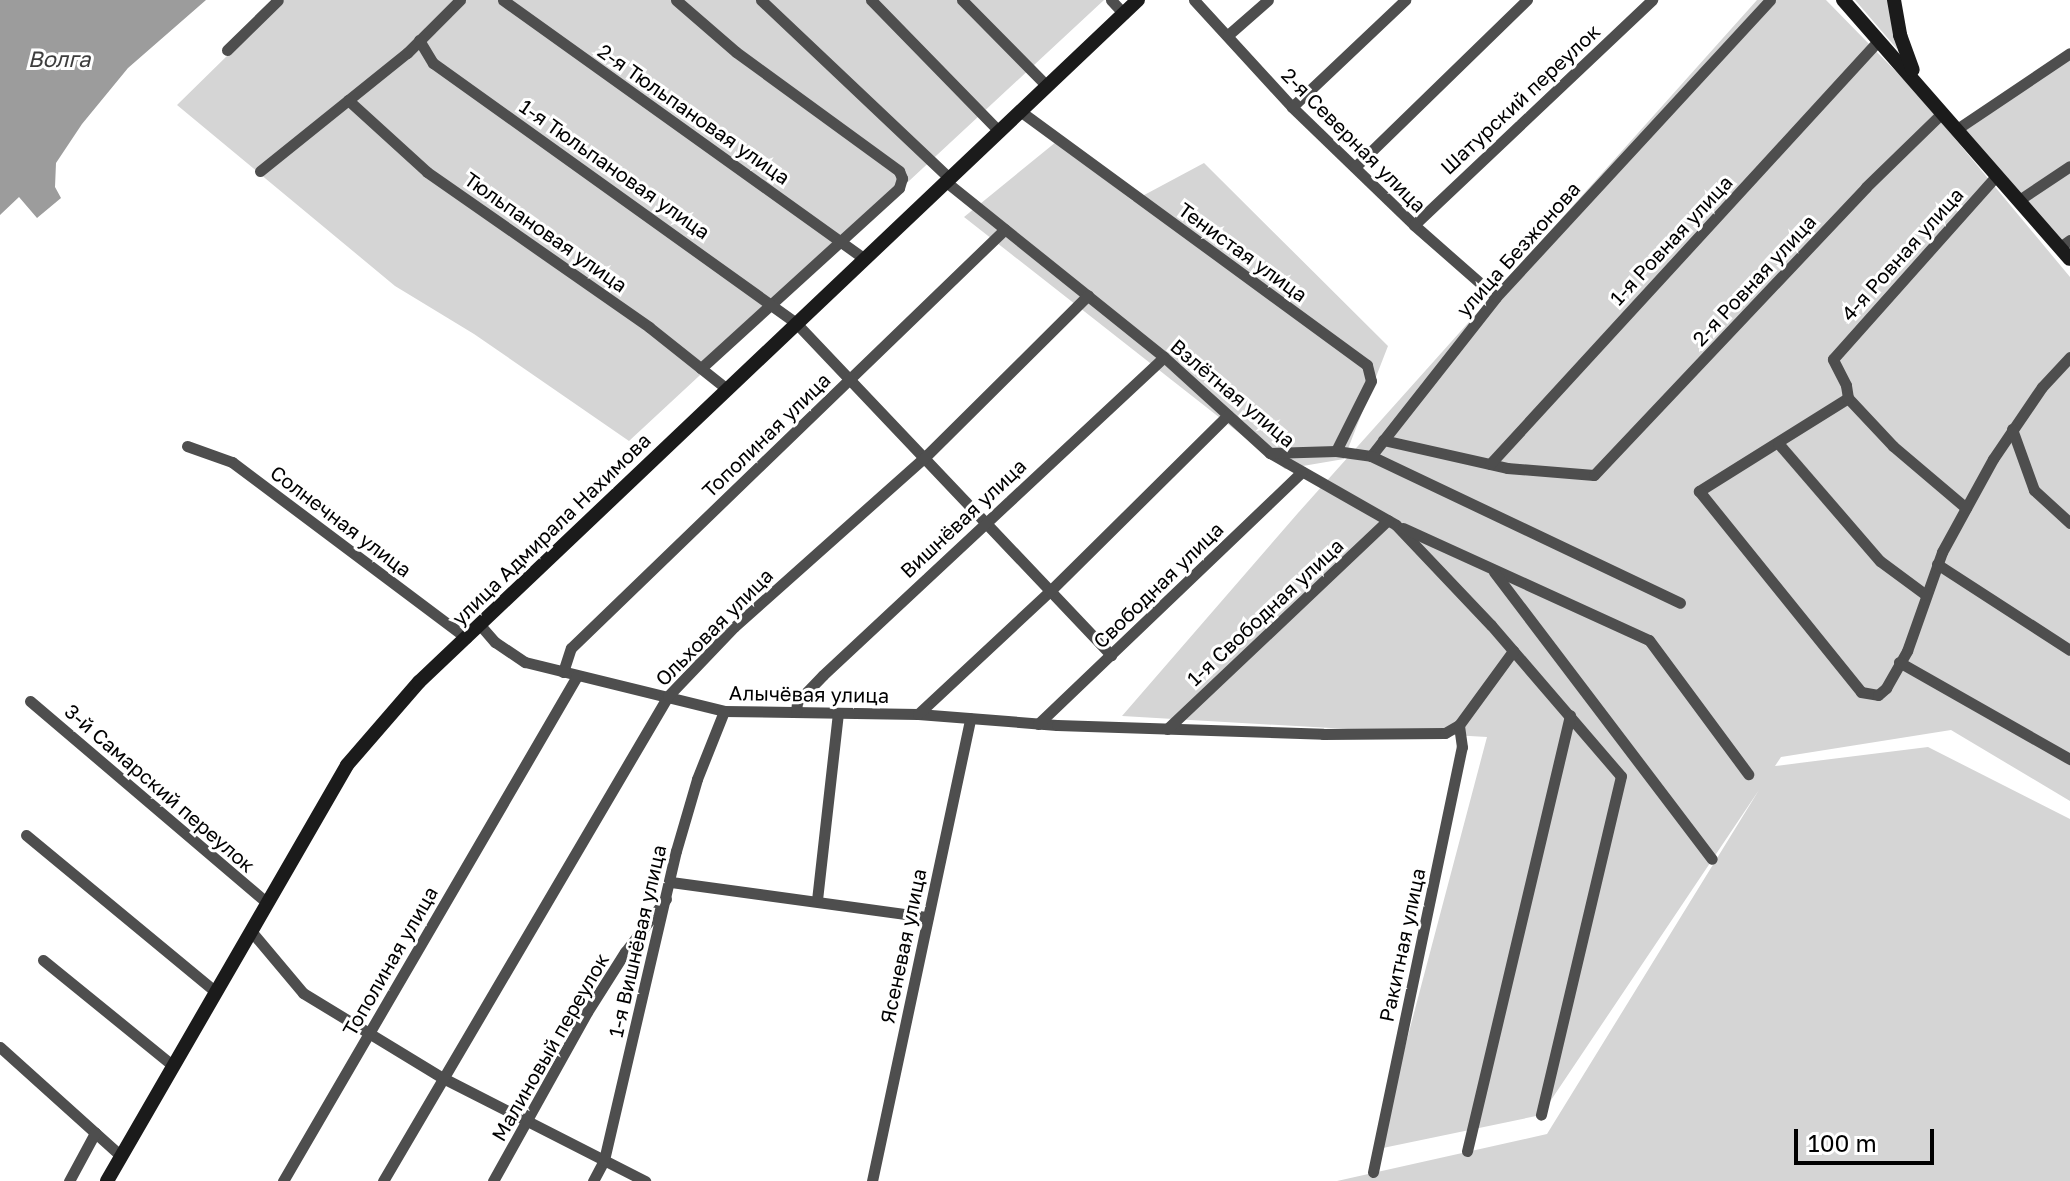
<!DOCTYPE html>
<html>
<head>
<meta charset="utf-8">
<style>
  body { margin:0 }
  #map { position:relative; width:2070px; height:1181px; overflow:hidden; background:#fff; font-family:"Golos Text",sans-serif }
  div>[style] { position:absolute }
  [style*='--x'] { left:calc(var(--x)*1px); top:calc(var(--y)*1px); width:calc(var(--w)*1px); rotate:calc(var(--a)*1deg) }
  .green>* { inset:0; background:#d5d5d5 }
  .water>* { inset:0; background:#9c9c9c }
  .street>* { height:11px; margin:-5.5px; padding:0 5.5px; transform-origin:5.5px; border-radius:5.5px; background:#4e4e4e }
  .secondary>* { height:14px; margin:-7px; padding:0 7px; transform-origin:7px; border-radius:7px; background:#1b1b1b }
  span { translate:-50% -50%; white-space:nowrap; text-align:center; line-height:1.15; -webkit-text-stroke:6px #fff; paint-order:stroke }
  .street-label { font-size:20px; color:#000 }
  .water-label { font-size:22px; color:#3d3d3d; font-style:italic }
  .scale { position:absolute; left:1794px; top:1129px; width:140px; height:36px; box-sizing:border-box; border:4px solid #000; border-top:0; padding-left:10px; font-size:24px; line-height:28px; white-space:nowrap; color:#000; -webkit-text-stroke:6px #fff; paint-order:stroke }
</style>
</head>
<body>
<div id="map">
  <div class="green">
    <div style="clip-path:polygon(284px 0,1104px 0,629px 441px,474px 334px,395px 286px,177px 105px)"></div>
    <div style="clip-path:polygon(1757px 0,1826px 0,1917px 93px,2070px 277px,2070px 801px,1951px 730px,1781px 757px,1775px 766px,1928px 747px,2070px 819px,2070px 1181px,1337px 1181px,1547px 1134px,1759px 790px,1541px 1115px,1378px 1149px,1487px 737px,1122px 716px,1298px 513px)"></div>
    <div style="clip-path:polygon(1855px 0,1889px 0,1898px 47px,1897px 49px)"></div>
    <div style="clip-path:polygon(2070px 53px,2070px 252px,1961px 128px)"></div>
    <div style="clip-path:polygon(1056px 142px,1133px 201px,1204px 163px,1388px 346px,1344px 459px,1285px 469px,964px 217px)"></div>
  </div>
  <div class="water">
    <div style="clip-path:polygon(0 0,206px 0,128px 68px,82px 124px,56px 163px,55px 187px,61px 198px,37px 218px,19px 197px,0 215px)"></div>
  </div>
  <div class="street">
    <div style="--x:503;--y:0;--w:444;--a:35.6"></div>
    <div style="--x:676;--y:0;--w:79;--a:40.9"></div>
    <div style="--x:736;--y:52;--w:202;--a:36.1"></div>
    <div style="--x:899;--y:171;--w:8;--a:67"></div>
    <div style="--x:902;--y:178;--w:10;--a:107"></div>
    <div style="--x:899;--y:188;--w:268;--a:137.7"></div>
    <div style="--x:761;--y:0;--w:259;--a:43.4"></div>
    <div style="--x:871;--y:0;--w:183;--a:45.7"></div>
    <div style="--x:962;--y:0;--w:121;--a:45.3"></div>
    <div style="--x:1111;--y:0;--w:19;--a:47"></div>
    <div style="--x:1194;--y:0;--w:145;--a:47.5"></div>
    <div style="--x:1292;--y:107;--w:170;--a:44"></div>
    <div style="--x:1414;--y:225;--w:109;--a:41.3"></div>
    <div style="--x:1228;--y:35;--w:53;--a:-41.2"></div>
    <div style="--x:419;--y:40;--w:27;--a:59"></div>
    <div style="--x:433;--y:63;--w:447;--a:35.6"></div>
    <div style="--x:796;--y:323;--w:458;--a:46.5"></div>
    <div style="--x:227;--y:50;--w:71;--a:-44.4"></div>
    <div style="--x:348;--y:100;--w:107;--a:42.3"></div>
    <div style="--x:427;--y:172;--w:271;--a:34.9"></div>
    <div style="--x:649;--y:327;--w:100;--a:38.5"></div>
    <div style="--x:1292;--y:107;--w:156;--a:-43.4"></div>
    <div style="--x:1020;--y:111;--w:430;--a:36.2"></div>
    <div style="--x:1367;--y:365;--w:16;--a:76"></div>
    <div style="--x:1371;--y:381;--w:78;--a:116.6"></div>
    <div style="--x:1957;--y:129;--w:136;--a:-33.9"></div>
    <div style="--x:1355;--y:167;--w:240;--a:-44.2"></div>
    <div style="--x:260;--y:171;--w:189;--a:-38.8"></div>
    <div style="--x:407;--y:53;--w:75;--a:-45"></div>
    <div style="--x:945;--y:181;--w:281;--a:38.8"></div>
    <div style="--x:1164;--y:357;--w:143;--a:42.2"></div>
    <div style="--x:1270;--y:453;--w:145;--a:29.7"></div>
    <div style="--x:1396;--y:525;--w:138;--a:46.5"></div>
    <div style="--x:1491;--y:625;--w:199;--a:49.3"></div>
    <div style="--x:1621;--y:776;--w:348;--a:103.3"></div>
    <div style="--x:2019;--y:200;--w:61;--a:-33.7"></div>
    <div style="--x:1414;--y:225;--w:328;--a:-43.4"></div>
    <div style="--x:2060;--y:247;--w:12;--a:-35"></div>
    <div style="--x:1848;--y:398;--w:176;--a:148"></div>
    <div style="--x:1699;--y:491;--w:258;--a:51.1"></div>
    <div style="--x:1861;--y:692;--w:17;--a:10"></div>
    <div style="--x:1878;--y:695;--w:11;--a:-41"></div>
    <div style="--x:1886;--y:688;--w:43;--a:-60.4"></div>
    <div style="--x:1907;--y:651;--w:105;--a:-70.5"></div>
    <div style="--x:1942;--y:552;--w:106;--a:-61.3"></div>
    <div style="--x:1993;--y:459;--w:87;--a:-55.8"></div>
    <div style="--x:2042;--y:387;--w:41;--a:-47"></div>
    <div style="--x:2012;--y:429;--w:65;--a:70.2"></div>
    <div style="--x:2034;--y:490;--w:49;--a:42.5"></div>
    <div style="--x:1383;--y:440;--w:127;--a:12.7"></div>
    <div style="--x:1507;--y:468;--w:87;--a:4.6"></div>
    <div style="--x:1594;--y:475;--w:396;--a:-46.6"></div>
    <div style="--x:1866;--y:187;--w:107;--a:-44.2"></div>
    <div style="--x:1778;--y:443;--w:156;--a:49.2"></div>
    <div style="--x:1880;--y:561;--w:57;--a:36.5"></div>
    <div style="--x:187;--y:446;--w:48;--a:19.6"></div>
    <div style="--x:232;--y:462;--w:293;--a:36.9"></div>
    <div style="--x:1270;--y:453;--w:66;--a:-1.7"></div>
    <div style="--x:1336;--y:451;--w:35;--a:8"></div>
    <div style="--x:1371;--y:456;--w:202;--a:-51.8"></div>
    <div style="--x:1496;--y:297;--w:404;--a:-47.3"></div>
    <div style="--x:1371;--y:456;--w:342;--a:25.4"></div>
    <div style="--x:1490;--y:464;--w:575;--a:-47.47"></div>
    <div style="--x:1966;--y:508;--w:96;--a:-139.7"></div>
    <div style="--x:1893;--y:446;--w:66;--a:-133.2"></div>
    <div style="--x:1848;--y:398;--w:13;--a:-99"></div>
    <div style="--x:1846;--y:385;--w:29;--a:-117"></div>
    <div style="--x:1833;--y:359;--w:246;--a:-48.3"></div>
    <div style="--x:1403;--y:528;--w:270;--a:24.5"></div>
    <div style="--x:1649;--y:640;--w:167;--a:53.5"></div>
    <div style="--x:1937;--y:564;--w:158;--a:32.9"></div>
    <div style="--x:1494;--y:572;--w:360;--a:52.8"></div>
    <div style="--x:480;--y:625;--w:23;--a:49"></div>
    <div style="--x:495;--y:642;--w:36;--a:34"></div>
    <div style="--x:525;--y:662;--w:205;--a:13.8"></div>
    <div style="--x:724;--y:711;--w:194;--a:0.9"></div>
    <div style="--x:918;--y:714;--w:139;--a:4.5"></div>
    <div style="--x:1057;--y:725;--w:266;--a:1.9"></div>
    <div style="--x:1323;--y:734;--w:122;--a:-0.5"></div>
    <div style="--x:1445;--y:733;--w:16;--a:-30"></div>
    <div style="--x:1459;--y:725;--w:92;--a:-53.9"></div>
    <div style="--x:1899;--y:662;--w:197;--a:29.6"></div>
    <div style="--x:563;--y:672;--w:25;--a:-72"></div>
    <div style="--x:571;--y:648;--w:603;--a:-43.99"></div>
    <div style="--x:30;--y:701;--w:311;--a:40.4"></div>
    <div style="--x:796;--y:712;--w:10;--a:-84"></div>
    <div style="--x:797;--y:702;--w:37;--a:-46"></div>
    <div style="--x:823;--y:675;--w:466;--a:-43"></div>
    <div style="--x:918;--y:714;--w:180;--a:-43"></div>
    <div style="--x:1050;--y:591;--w:250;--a:-44.7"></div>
    <div style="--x:1038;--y:724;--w:365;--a:-43.7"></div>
    <div style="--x:1167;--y:729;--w:304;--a:-43.4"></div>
    <div style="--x:26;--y:835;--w:246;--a:39.6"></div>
    <div style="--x:671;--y:882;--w:259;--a:7.8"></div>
    <div style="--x:817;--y:900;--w:188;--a:-83.6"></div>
    <div style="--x:251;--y:931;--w:81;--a:50"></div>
    <div style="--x:303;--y:993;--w:164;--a:31.3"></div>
    <div style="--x:443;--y:1078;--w:227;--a:27"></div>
    <div style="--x:43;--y:960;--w:166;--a:39.1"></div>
    <div style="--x:0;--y:1047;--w:163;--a:42"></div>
    <div style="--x:1467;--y:1151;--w:448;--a:-76.7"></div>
    <div style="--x:1373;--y:1172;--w:434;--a:-78.2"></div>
    <div style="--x:1462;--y:747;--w:22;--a:-98"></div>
    <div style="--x:69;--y:1181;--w:55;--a:-61.6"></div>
    <div style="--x:283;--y:1181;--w:584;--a:-59.79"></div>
    <div style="--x:383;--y:1181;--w:563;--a:-59.56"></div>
    <div style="--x:668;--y:696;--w:95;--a:-46.3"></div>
    <div style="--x:734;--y:627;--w:254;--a:-41.7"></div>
    <div style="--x:924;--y:458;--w:231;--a:-44.8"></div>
    <div style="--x:493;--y:1181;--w:193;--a:-60.9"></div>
    <div style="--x:587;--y:1012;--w:71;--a:-57.7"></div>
    <div style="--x:625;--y:952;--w:67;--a:-52.3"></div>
    <div style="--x:593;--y:1181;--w:24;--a:-62"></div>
    <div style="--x:604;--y:1160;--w:317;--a:-76.9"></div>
    <div style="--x:676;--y:851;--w:75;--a:-73.7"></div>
    <div style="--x:697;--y:779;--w:73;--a:-68.3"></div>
    <div style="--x:872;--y:1181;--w:473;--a:-78"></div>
  </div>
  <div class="secondary">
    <div style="--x:1843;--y:0;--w:344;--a:48.8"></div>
    <div style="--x:1894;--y:0;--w:36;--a:80"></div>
    <div style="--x:1900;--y:35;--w:37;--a:70"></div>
    <div style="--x:107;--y:1181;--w:480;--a:-60"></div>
    <div style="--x:347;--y:765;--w:110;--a:-49.1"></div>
    <div style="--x:419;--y:682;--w:991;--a:-43.49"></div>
  </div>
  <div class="street-label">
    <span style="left:1520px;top:99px;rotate:-43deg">Шатурский переулок</span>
    <span style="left:694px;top:114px;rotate:35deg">2-я Тюльпановая улица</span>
    <span style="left:1354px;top:140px;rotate:45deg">2-я Северная улица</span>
    <span style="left:615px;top:169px;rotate:35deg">1-я Тюльпановая улица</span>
    <span style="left:546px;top:232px;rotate:35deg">Тюльпановая улица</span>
    <span style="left:1671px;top:240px;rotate:-47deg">1-я Ровная улица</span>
    <span style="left:1518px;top:249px;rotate:-48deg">улица Безжонова</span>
    <span style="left:1243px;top:252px;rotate:36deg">Тенистая улица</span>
    <span style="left:1902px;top:254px;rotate:-48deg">4-я Ровная улица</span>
    <span style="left:1754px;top:280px;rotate:-47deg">2-я Ровная улица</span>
    <span style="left:1233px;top:393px;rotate:40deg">Взлётная улица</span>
    <span style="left:766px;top:435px;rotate:-44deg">Тополиная улица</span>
    <span style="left:963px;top:518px;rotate:-43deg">Вишнёвая улица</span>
    <span style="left:341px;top:521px;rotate:37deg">Солнечная улица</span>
    <span style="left:551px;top:529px;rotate:-44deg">улица Адмирала Нахимова</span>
    <span style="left:1158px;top:585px;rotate:-44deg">Свободная улица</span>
    <span style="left:1265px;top:612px;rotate:-43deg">1-я Свободная улица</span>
    <span style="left:714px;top:627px;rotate:-45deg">Ольховая улица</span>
    <span style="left:809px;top:694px;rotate:1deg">Алычёвая улица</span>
    <span style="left:160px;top:788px;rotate:41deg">3-й Самарский переулок</span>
    <span style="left:637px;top:941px;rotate:-77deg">1-я Вишнёвая улица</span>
    <span style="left:1402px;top:945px;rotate:-78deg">Ракитная улица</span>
    <span style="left:903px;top:946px;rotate:-78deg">Ясеневая улица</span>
    <span style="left:390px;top:961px;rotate:-60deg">Тополиная улица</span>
    <span style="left:550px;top:1047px;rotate:-60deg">Малиновый переулок</span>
  </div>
  <div class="water-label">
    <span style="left:59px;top:59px">Волга</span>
  </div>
  <div class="scale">100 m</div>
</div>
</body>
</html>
